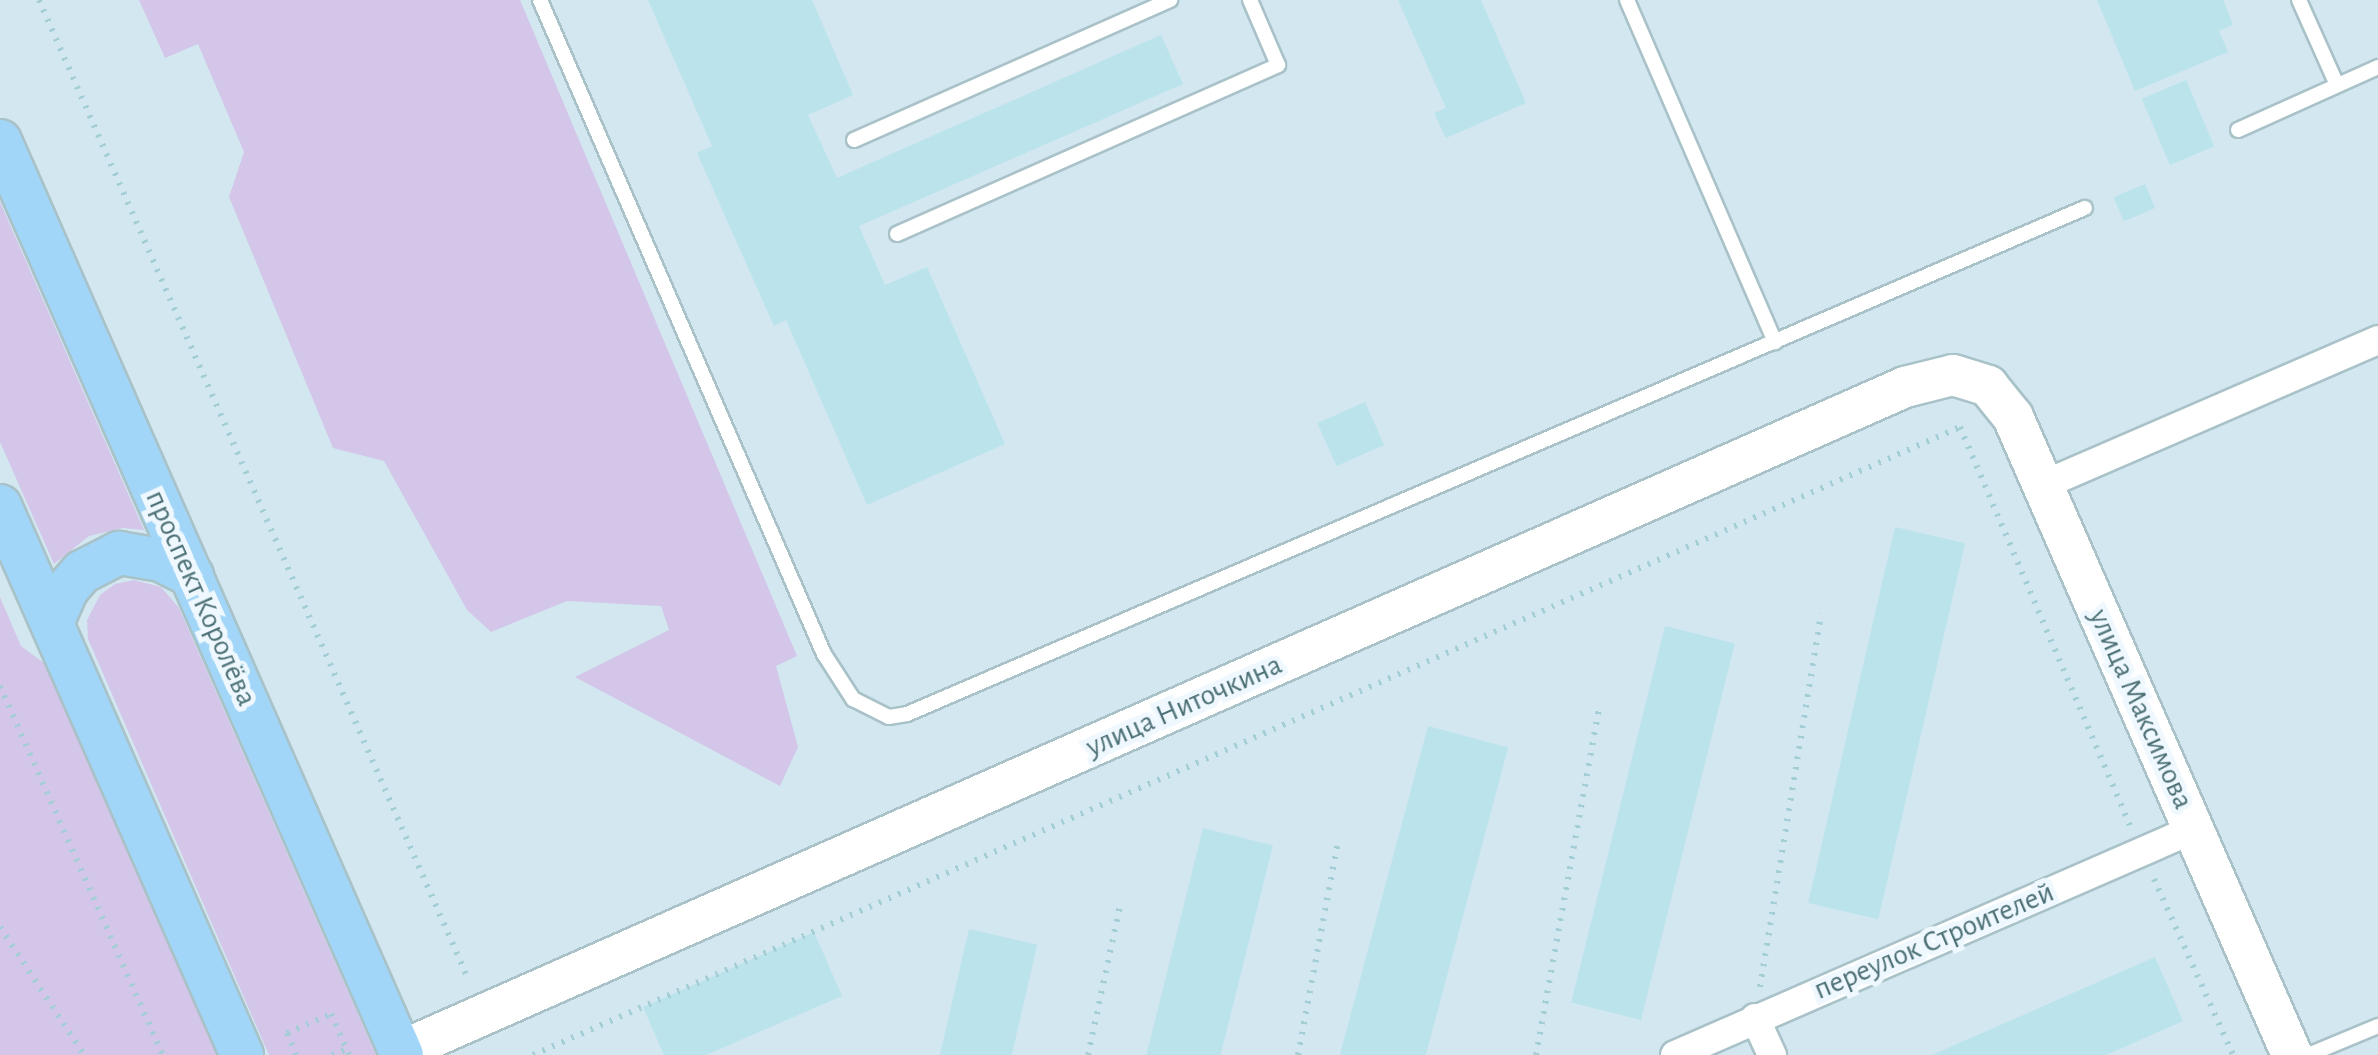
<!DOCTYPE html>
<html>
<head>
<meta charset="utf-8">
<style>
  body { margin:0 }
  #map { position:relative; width:2378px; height:1055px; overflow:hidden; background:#e7f4fc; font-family:"Alegreya Sans",sans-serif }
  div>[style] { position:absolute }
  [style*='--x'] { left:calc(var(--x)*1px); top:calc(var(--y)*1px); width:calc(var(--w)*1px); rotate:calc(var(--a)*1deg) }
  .residential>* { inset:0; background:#d3e7f0; transform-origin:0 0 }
  .green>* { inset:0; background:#d3c6e9 }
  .building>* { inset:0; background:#bbe3eb; transform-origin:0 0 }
  .path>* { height:6px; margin-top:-3px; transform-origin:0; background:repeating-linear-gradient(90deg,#a3ced5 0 2.5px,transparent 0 10.5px) }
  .roads { filter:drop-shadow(2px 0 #a8c2c8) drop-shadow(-2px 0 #a8c2c8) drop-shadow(0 2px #a8c2c8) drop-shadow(0 -2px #a8c2c8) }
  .lane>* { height:14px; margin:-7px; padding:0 7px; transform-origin:7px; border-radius:7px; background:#fff }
  .street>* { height:28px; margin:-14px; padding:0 14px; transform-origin:14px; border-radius:14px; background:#fff }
  .secondary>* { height:40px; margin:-20px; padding:0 20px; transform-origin:20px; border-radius:20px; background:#fff }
  .primary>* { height:42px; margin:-21px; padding:0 21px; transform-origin:21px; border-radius:21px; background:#a2d6f8 }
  span { translate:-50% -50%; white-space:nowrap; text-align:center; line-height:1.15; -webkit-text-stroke:10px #eef8fe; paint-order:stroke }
  .street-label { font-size:30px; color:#4c7075 }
</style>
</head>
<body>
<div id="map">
  <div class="residential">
    <div style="left:0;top:0;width:2378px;height:1055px"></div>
  </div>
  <div class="green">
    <div style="clip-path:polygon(139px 0,520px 0,797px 656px,776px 666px,798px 747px,780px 786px,575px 677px,669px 630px,661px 606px,567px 601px,491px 632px,467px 610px,384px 461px,333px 448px,229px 197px,244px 152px,198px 44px,165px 58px)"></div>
    <div style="clip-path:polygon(0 202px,144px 530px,123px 528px,89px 536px,54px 564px,0 442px)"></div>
    <div style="clip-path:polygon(134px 580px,161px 587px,179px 608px,376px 1055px,269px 1055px,88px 639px,87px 620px,100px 595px,115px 584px)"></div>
    <div style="clip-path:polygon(0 597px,21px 646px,44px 663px,219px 1055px,0 1055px)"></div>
  </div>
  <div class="building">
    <div style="clip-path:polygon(648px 0,812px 0,853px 95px,808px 115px,837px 178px,1161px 35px,1183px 84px,859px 226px,885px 285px,927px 267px,1005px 444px,867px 505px,786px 320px,774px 326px,697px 153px,712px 146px)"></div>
    <div style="clip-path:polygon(1398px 0,1481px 0,1526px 103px,1446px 138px,1434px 113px,1446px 108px)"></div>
    <div style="clip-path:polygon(2097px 0,2223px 0,2233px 25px,2219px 31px,2228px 52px,2135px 91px)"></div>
    <div style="left:2186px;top:80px;width:72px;height:48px;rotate:67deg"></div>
    <div style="left:2145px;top:184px;width:26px;height:34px;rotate:67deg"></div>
    <div style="left:1365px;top:402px;width:47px;height:52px;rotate:66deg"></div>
    <div style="left:1895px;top:527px;width:72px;height:386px;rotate:13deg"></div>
    <div style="left:1665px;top:626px;width:72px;height:388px;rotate:14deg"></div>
    <div style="left:1428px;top:726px;width:83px;height:340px;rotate:15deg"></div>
    <div style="left:1203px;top:828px;width:72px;height:234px;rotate:14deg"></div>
    <div style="left:969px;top:929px;width:70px;height:130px;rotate:13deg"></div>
    <div style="clip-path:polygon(814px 932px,842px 996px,706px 1055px,664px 1055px,643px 1007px)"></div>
    <div style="clip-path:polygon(2155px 957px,2183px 1021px,2106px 1055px,1932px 1055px)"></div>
  </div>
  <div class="path">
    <div style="--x:39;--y:0;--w:1071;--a:66.33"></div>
    <div style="--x:0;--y:686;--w:403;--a:66.2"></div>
    <div style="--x:2154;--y:879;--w:193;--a:65.8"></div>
    <div style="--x:0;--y:927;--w:153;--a:56.7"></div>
    <div style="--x:1760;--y:987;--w:378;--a:-80.7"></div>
    <div style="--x:296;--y:1055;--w:24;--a:-112"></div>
    <div style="--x:287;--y:1033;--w:48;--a:-23.4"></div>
    <div style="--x:331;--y:1014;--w:45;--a:66.3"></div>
    <div style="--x:332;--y:1055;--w:15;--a:-23"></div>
    <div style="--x:533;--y:1055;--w:1559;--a:-23.75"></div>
    <div style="--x:1960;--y:427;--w:435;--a:66.9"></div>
    <div style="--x:1088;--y:1055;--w:157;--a:-77.9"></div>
    <div style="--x:1298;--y:1055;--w:213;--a:-79.4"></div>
    <div style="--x:1536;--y:1055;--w:354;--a:-79.7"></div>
  </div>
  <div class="roads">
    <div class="lane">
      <div style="--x:540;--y:0;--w:713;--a:66.53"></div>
      <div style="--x:824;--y:654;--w:54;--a:57.2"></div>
      <div style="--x:853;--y:699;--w:40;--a:26.6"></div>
      <div style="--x:889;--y:717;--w:18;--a:-9"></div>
      <div style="--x:907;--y:714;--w:1282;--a:-23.25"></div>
      <div style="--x:1627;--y:0;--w:373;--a:66.6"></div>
      <div style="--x:2299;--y:0;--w:93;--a:65.9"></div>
      <div style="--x:2238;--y:130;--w:154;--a:-24.2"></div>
      <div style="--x:854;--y:140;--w:346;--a:-23.9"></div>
      <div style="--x:897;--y:234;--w:417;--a:-23.9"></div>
      <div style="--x:1278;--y:65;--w:71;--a:-113.3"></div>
      <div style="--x:2308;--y:1055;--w:76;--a:-22.5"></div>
    </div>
    <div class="street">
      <div style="--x:2043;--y:485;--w:365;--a:-23.4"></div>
      <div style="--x:1755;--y:1018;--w:41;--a:65.3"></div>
      <div style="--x:1675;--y:1055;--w:566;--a:-23.53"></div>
    </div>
    <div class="secondary">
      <div style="--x:401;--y:1051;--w:1644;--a:-23.82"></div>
      <div style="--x:1905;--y:387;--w:49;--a:-14"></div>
      <div style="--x:1953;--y:375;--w:37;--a:17"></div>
      <div style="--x:1988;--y:386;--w:40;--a:51"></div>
      <div style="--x:2013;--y:417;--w:696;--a:66.38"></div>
    </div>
    <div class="primary">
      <div style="--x:0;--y:141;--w:998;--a:66.26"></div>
      <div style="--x:0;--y:506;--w:600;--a:66.21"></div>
      <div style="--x:52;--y:623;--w:37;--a:-66"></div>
      <div style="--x:67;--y:589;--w:23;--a:-49"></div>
      <div style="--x:82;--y:572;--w:42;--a:-27.2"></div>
      <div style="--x:119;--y:553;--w:43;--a:9.5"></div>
      <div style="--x:161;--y:560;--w:35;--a:27"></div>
    </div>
  </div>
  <div class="street-label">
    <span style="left:201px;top:598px;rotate:66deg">проспект Королёва</span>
    <span style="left:1184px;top:706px;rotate:-24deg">улица Ниточкина</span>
    <span style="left:2141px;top:709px;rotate:66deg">улица Максимова</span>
    <span style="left:1934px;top:941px;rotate:-23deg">переулок Строителей</span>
  </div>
</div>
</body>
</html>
